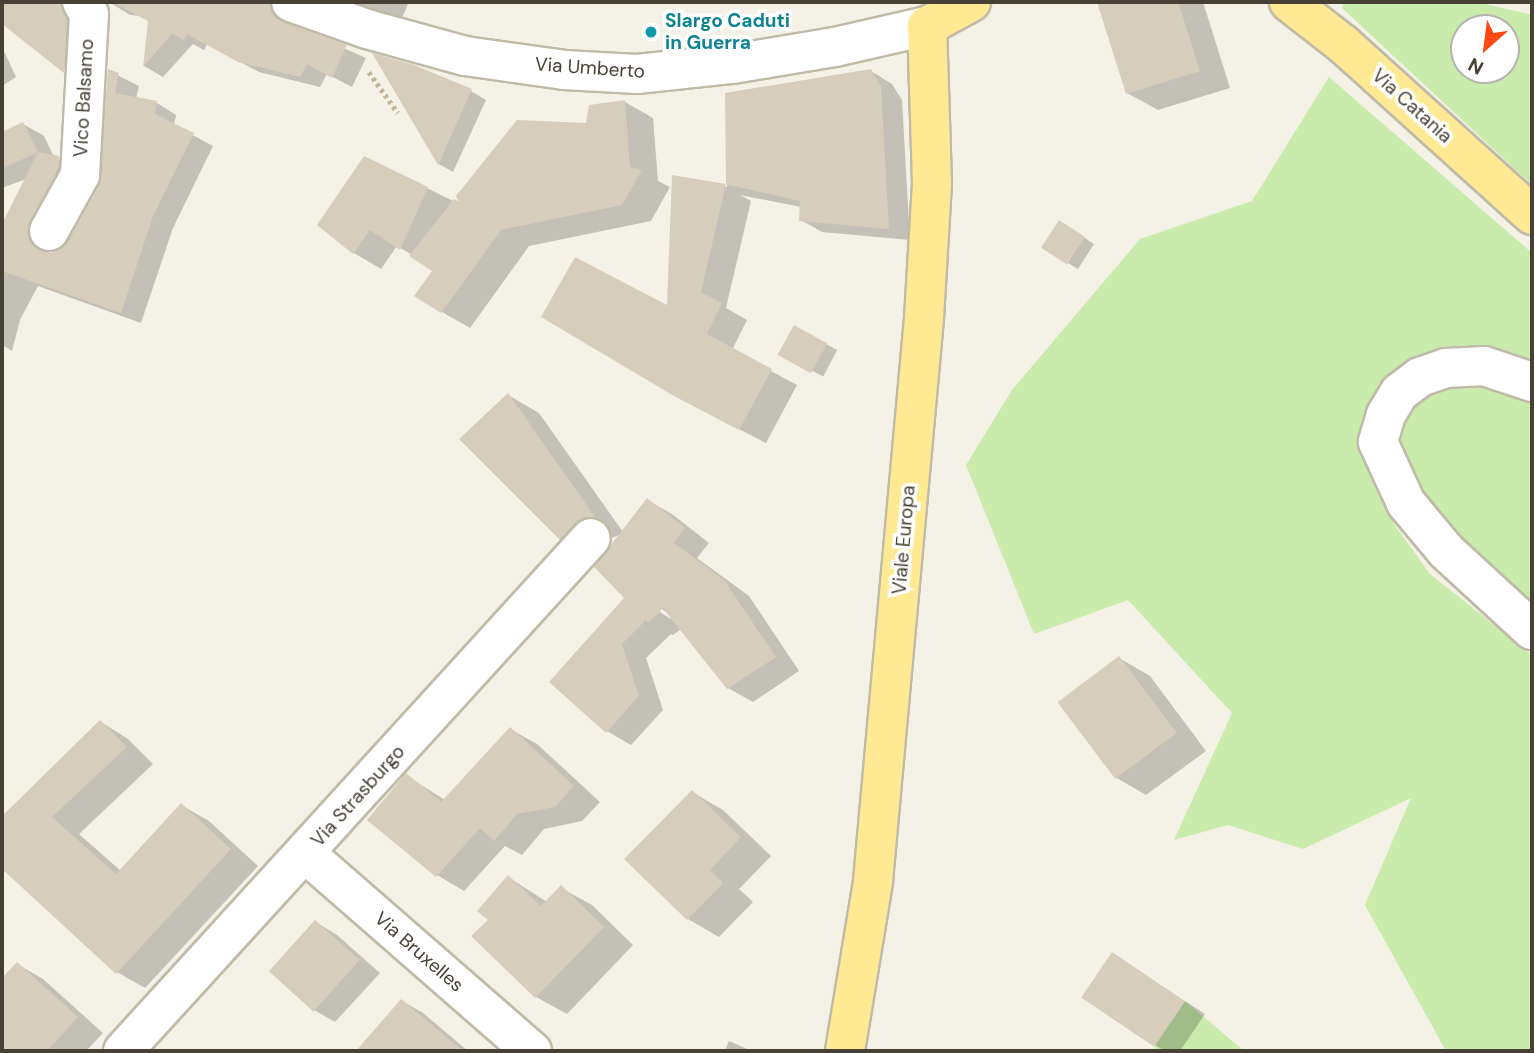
<!DOCTYPE html>
<html>
<head>
<meta charset="utf-8">
<style>
  body { margin:0 }
  #map { position:relative; width:1534px; height:1053px; overflow:hidden; background:#f4f1e6; font-family:"DM Sans",sans-serif }
  div>[style] { position:absolute }
  [style*='--x'] { left:calc(var(--x)*1px); top:calc(var(--y)*1px); width:calc(var(--w)*1px); rotate:calc(var(--a)*1deg) }
  .green>* { inset:0; background:#c9ebac }
  .shadow>* { inset:0; background:#0003; transform-origin:0 0 }
  .building>* { inset:0; background:#d6ceba; transform-origin:0 0 }
  .path>* { height:4.5px; margin-top:-2.25px; transform-origin:0; background:repeating-linear-gradient(90deg,#c3b798 0 3.5px,transparent 0 7px) }
  .roads { filter:drop-shadow(2px 0 #c0baa8) drop-shadow(-2px 0 #c0baa8) drop-shadow(0 2px #c0baa8) drop-shadow(0 -2px #c0baa8) }
  .minor>* { height:38px; margin:-19px; padding:0 19px; transform-origin:19px; border-radius:19px; background:#fff }
  .major>* { height:38px; margin:-19px; padding:0 19px; transform-origin:19px; border-radius:19px; background:#ffea93 }
  .dots>* { width:19px; height:19px; translate:-50% -50%; box-sizing:border-box; border:4px solid #fff; border-radius:50% }
  span { translate:-50% -50%; white-space:nowrap; text-align:center; line-height:1.15; -webkit-text-stroke:7px #fff; paint-order:stroke }
  .culture-label { font-size:19px; color:#0d838f; font-weight:700 }
  .left { translate:0 -50%; text-align:left }
  .street-label { font-size:19px; color:#474135 }
  .frame { position:absolute; inset:0; border:4px solid #474135; pointer-events:none }
  .north { position:absolute; left:1450px; top:14px; width:70px; height:70px; box-sizing:border-box; background:#fff; border:2px solid #b5b3ae; border-radius:50%; rotate:208deg; font-size:19px; font-weight:700; line-height:28px; text-align:center; color:#474135 }
  .north::after { content:''; display:block; margin:auto; width:24px; height:32px; background:#ff4a11; clip-path:polygon(50% 0,100% 100%,50% 72%,0 100%) }
</style>
</head>
<body>
<div id="map">
  <div class="green">
    <div style="clip-path:polygon(evenodd,1344px 2px,1477px 2px,1532px 15px,1532px 185px,1342px 8px,1344px 2px,1464px 28px,1506px 28px,1506px 70px,1464px 70px,1464px 28px)"></div>
    <div style="clip-path:polygon(1329px 77px,1532px 253px,1532px 370px,1500px 356px,1365px 427px,1369px 469px,1394px 524px,1430px 574px,1532px 655px,1532px 1051px,1446px 1051px,1365px 905px,1411px 798px,1303px 849px,1228px 825px,1174px 840px,1232px 713px,1128px 600px,1034px 634px,966px 465px,1012px 390px,1140px 239px,1252px 201px)"></div>
    <div style="clip-path:polygon(1449px 387px,1490px 387px,1532px 404px,1532px 620px,1433px 524px,1395px 445px,1402px 420px,1424px 397px)"></div>
    <div style="clip-path:polygon(1185px 1001px,1244px 1051px,1157px 1051px,1154px 1047px)"></div>
  </div>
  <div class="shadow">
    <div style="clip-path:polygon(2px 2px,83px 2px,83px 82px,2px 21px)"></div>
    <div style="clip-path:polygon(109px 2px,285px 2px,292px 25px,366px 58px,352px 87px,327px 74px,320px 87px,259px 72px,207px 44px,204px 50px,193px 44px,163px 77px,144px 66px,150px 17px,130px 15px)"></div>
    <div style="clip-path:polygon(347px 2px,409px 2px,401px 20px)"></div>
    <div style="clip-path:polygon(1098px 2px,1203px 2px,1230px 88px,1158px 110px,1127px 93px)"></div>
    <div style="clip-path:polygon(2px 47px,16px 77px,2px 86px)"></div>
    <div style="clip-path:polygon(376px 56px,471px 91px,486px 100px,453px 172px,439px 164px)"></div>
    <div style="clip-path:polygon(109px 71px,139px 86px,136px 99px,157px 103px,176px 115px,174px 125px,213px 146px,173px 228px,141px 323px,38px 286px,20px 320px,12px 351px,2px 345px,2px 228px,26px 179px,2px 188px,2px 134px,23px 124px,44px 136px,54px 157px,79px 169px,47px 243px,50px 255px,62px 251px,101px 186px)"></div>
    <div style="clip-path:polygon(871px 71px,892px 84px,902px 100px,910px 240px,822px 232px,801px 220px,801px 207px,740px 195px,751px 201px,726px 308px,747px 320px,732px 350px,797px 385px,766px 443px,702px 410px,669px 308px,674px 177px,727px 187px,727px 94px)"></div>
    <div style="clip-path:polygon(625px 102px,653px 118px,658px 181px,670px 187px,651px 221px,529px 246px,470px 328px,442px 312px,434px 270px,412px 255px,397px 246px,381px 269px,354px 253px,319px 225px,427px 188px,463px 206px)"></div>
    <div style="clip-path:polygon(1069px 228px,1094px 244px,1078px 269px,1043px 248px)"></div>
    <div style="left:794px;top:327px;width:49px;height:30px;rotate:28deg"></div>
    <div style="clip-path:polygon(evenodd,508px 395px,539px 413px,623px 532px,647px 500px,672px 514px,709px 543px,697px 558px,749px 596px,799px 671px,753px 702px,728px 688px,681px 629px,673px 635px,671px 634px,646px 658px,663px 710px,631px 745px,607px 731px,627px 598px,622px 534px,606px 540px,592px 556px,561px 538px,508px 395px,655px 605px,670px 614px,671px 619px,653px 608px,655px 605px)"></div>
    <div style="clip-path:polygon(1119px 658px,1150px 676px,1206px 751px,1146px 795px,1115px 777px)"></div>
    <div style="clip-path:polygon(101px 722px,128px 739px,153px 764px,79px 834px,121px 871px,181px 805px,209px 821px,258px 866px,145px 988px,117px 972px,2px 859px,2px 819px)"></div>
    <div style="clip-path:polygon(510px 729px,537px 744px,600px 802px,582px 821px,544px 829px,522px 855px,505px 846px,464px 891px,437px 875px,407px 776px,445px 800px)"></div>
    <div style="clip-path:polygon(692px 792px,723px 810px,771px 856px,739px 889px,753px 902px,719px 937px,688px 919px)"></div>
    <div style="clip-path:polygon(508px 877px,547px 902px,561px 888px,592px 905px,633px 945px,567px 1014px,536px 997px,490px 920px)"></div>
    <div style="clip-path:polygon(316px 922px,337px 935px,380px 973px,335px 1022px,314px 1010px)"></div>
    <div style="clip-path:polygon(1112px 954px,1205px 1014px,1180px 1051px,1165px 1051px,1155px 1045px)"></div>
    <div style="clip-path:polygon(17px 964px,43px 979px,103px 1033px,86px 1051px,2px 1051px,2px 981px)"></div>
    <div style="clip-path:polygon(402px 1001px,423px 1013px,468px 1051px,380px 1051px,367px 1041px)"></div>
    <div style="clip-path:polygon(729px 1041px,752px 1051px,725px 1051px)"></div>
  </div>
  <div class="building">
    <div style="clip-path:polygon(2px 2px,60px 2px,67px 19px,64px 73px,2px 24px)"></div>
    <div style="clip-path:polygon(112px 2px,270px 2px,274px 16px,283px 22px,347px 45px,332px 78px,307px 64px,300px 77px,238px 62px,187px 34px,184px 40px,172px 34px,143px 67px,148px 21px)"></div>
    <div style="clip-path:polygon(1097px 2px,1178px 2px,1200px 71px,1126px 94px)"></div>
    <div style="clip-path:polygon(372px 53px,414px 65px,472px 89px,438px 165px)"></div>
    <div style="clip-path:polygon(108px 69px,119px 73px,115px 93px,157px 101px,155px 114px,194px 133px,153px 216px,121px 313px,2px 271px,2px 224px,38px 152px,59px 156px,58px 169px,27px 231px,30px 242px,39px 250px,50px 253px,60px 250px,68px 242px,99px 186px)"></div>
    <div style="clip-path:polygon(871px 69px,881px 87px,889px 229px,799px 221px,800px 201px,726px 184px,725px 93px)"></div>
    <div style="clip-path:polygon(625px 100px,630px 167px,642px 170px,622px 205px,501px 230px,441px 313px,414px 296px,432px 271px,409px 256px,454px 199px,459px 202px,456px 196px,517px 120px,586px 123px,589px 105px)"></div>
    <div style="clip-path:polygon(23px 122px,38px 152px,2px 169px,2px 132px)"></div>
    <div style="clip-path:polygon(364px 156px,428px 187px,400px 250px,370px 230px,353px 254px,317px 225px)"></div>
    <div style="clip-path:polygon(672px 175px,726px 184px,701px 292px,722px 303px,707px 334px,772px 369px,739px 430px,674px 396px,541px 317px,575px 257px,667px 305px)"></div>
    <div style="left:1059px;top:220px;width:31px;height:33px;rotate:33deg"></div>
    <div style="left:794px;top:325px;width:38px;height:34px;rotate:29deg"></div>
    <div style="clip-path:polygon(508px 393px,595px 517px,584px 517px,575px 523px,560px 540px,459px 439px)"></div>
    <div style="clip-path:polygon(647px 498px,685px 528px,674px 543px,724px 580px,776px 657px,727px 689px,661px 606px,661px 611px,648px 623px,646px 620px,622px 644px,639px 696px,606px 733px,549px 682px,624px 598px,594px 567px)"></div>
    <div style="left:1119px;top:656px;width:96px;height:77px;rotate:53deg"></div>
    <div style="clip-path:polygon(100px 720px,127px 747px,52px 817px,116px 874px,181px 803px,231px 849px,116px 974px,2px 869px,2px 816px)"></div>
    <div style="clip-path:polygon(510px 727px,574px 786px,555px 807px,517px 814px,494px 841px,480px 828px,436px 877px,367px 820px,406px 773px,441px 802px)"></div>
    <div style="clip-path:polygon(692px 790px,741px 837px,710px 870px,723px 883px,687px 920px,624px 859px)"></div>
    <div style="clip-path:polygon(508px 875px,541px 906px,561px 885px,604px 927px,535px 998px,471px 936px,488px 920px,477px 911px)"></div>
    <div style="left:315px;top:920px;width:60px;height:69px;rotate:42deg"></div>
    <div style="left:1112px;top:952px;width:88px;height:55px;rotate:34deg"></div>
    <div style="clip-path:polygon(17px 962px,78px 1017px,47px 1051px,2px 1051px,2px 978px)"></div>
    <div style="clip-path:polygon(401px 999px,463px 1051px,356px 1051px)"></div>
  </div>
  <div class="path">
    <div style="--x:369;--y:72;--w:50;--a:54.7"></div>
  </div>
  <div class="roads">
    <div class="minor">
      <div style="--x:291;--y:2;--w:81;--a:19.6"></div>
      <div style="--x:367;--y:29;--w:102;--a:15.4"></div>
      <div style="--x:465;--y:56;--w:100;--a:8"></div>
      <div style="--x:564;--y:70;--w:73;--a:3.1"></div>
      <div style="--x:637;--y:74;--w:96;--a:-6"></div>
      <div style="--x:732;--y:64;--w:104;--a:-9.4"></div>
      <div style="--x:835;--y:47;--w:94;--a:-12.9"></div>
      <div style="--x:49;--y:231;--w:64;--a:-61"></div>
      <div style="--x:80;--y:175;--w:161;--a:-86.8"></div>
      <div style="--x:89;--y:14;--w:14;--a:-120"></div>
      <div style="--x:1532;--y:382;--w:51;--a:-161.6"></div>
      <div style="--x:1484;--y:366;--w:38;--a:177"></div>
      <div style="--x:1446;--y:368;--w:28;--a:161"></div>
      <div style="--x:1420;--y:377;--w:26;--a:143"></div>
      <div style="--x:1399;--y:393;--w:26;--a:121"></div>
      <div style="--x:1386;--y:415;--w:28;--a:107"></div>
      <div style="--x:1378;--y:442;--w:67;--a:65.3"></div>
      <div style="--x:1406;--y:503;--w:62;--a:50.2"></div>
      <div style="--x:1446;--y:551;--w:117;--a:42.6"></div>
      <div style="--x:306;--y:854;--w:300;--a:41.1"></div>
      <div style="--x:123;--y:1051;--w:694;--a:-47.63"></div>
    </div>
    <div class="major">
      <div style="--x:1289;--y:2;--w:68;--a:37.9"></div>
      <div style="--x:1343;--y:44;--w:255;--a:42.1"></div>
      <div style="--x:845;--y:1051;--w:172;--a:-80.6"></div>
      <div style="--x:873;--y:881;--w:565;--a:-84.82"></div>
      <div style="--x:924;--y:318;--w:135;--a:-86.6"></div>
      <div style="--x:932;--y:183;--w:157;--a:-91.8"></div>
      <div style="--x:927;--y:26;--w:50;--a:-28.6"></div>
    </div>
  </div>
  <div class="dots">
    <div style="left:651px;top:32px;background:#0f9aa8"></div>
  </div>
  <div class="culture-label">
    <span class="left" style="left:665px;top:32px">Slargo Caduti<br>in Guerra</span>
  </div>
  <div class="street-label">
    <span style="left:590px;top:68px;rotate:4deg">Via Umberto</span>
    <span style="left:84px;top:98px;rotate:-87deg">Vico Balsamo</span>
    <span style="left:1412px;top:106px;rotate:42deg">Via Catania</span>
    <span style="left:904px;top:540px;rotate:-85deg">Viale Europa</span>
    <span style="left:358px;top:796px;rotate:-48deg">Via Strasburgo</span>
    <span style="left:419px;top:952px;rotate:41deg">Via Bruxelles</span>
  </div>
  <div class="frame"></div>
  <div class="north">N</div>
</div>
</body>
</html>
